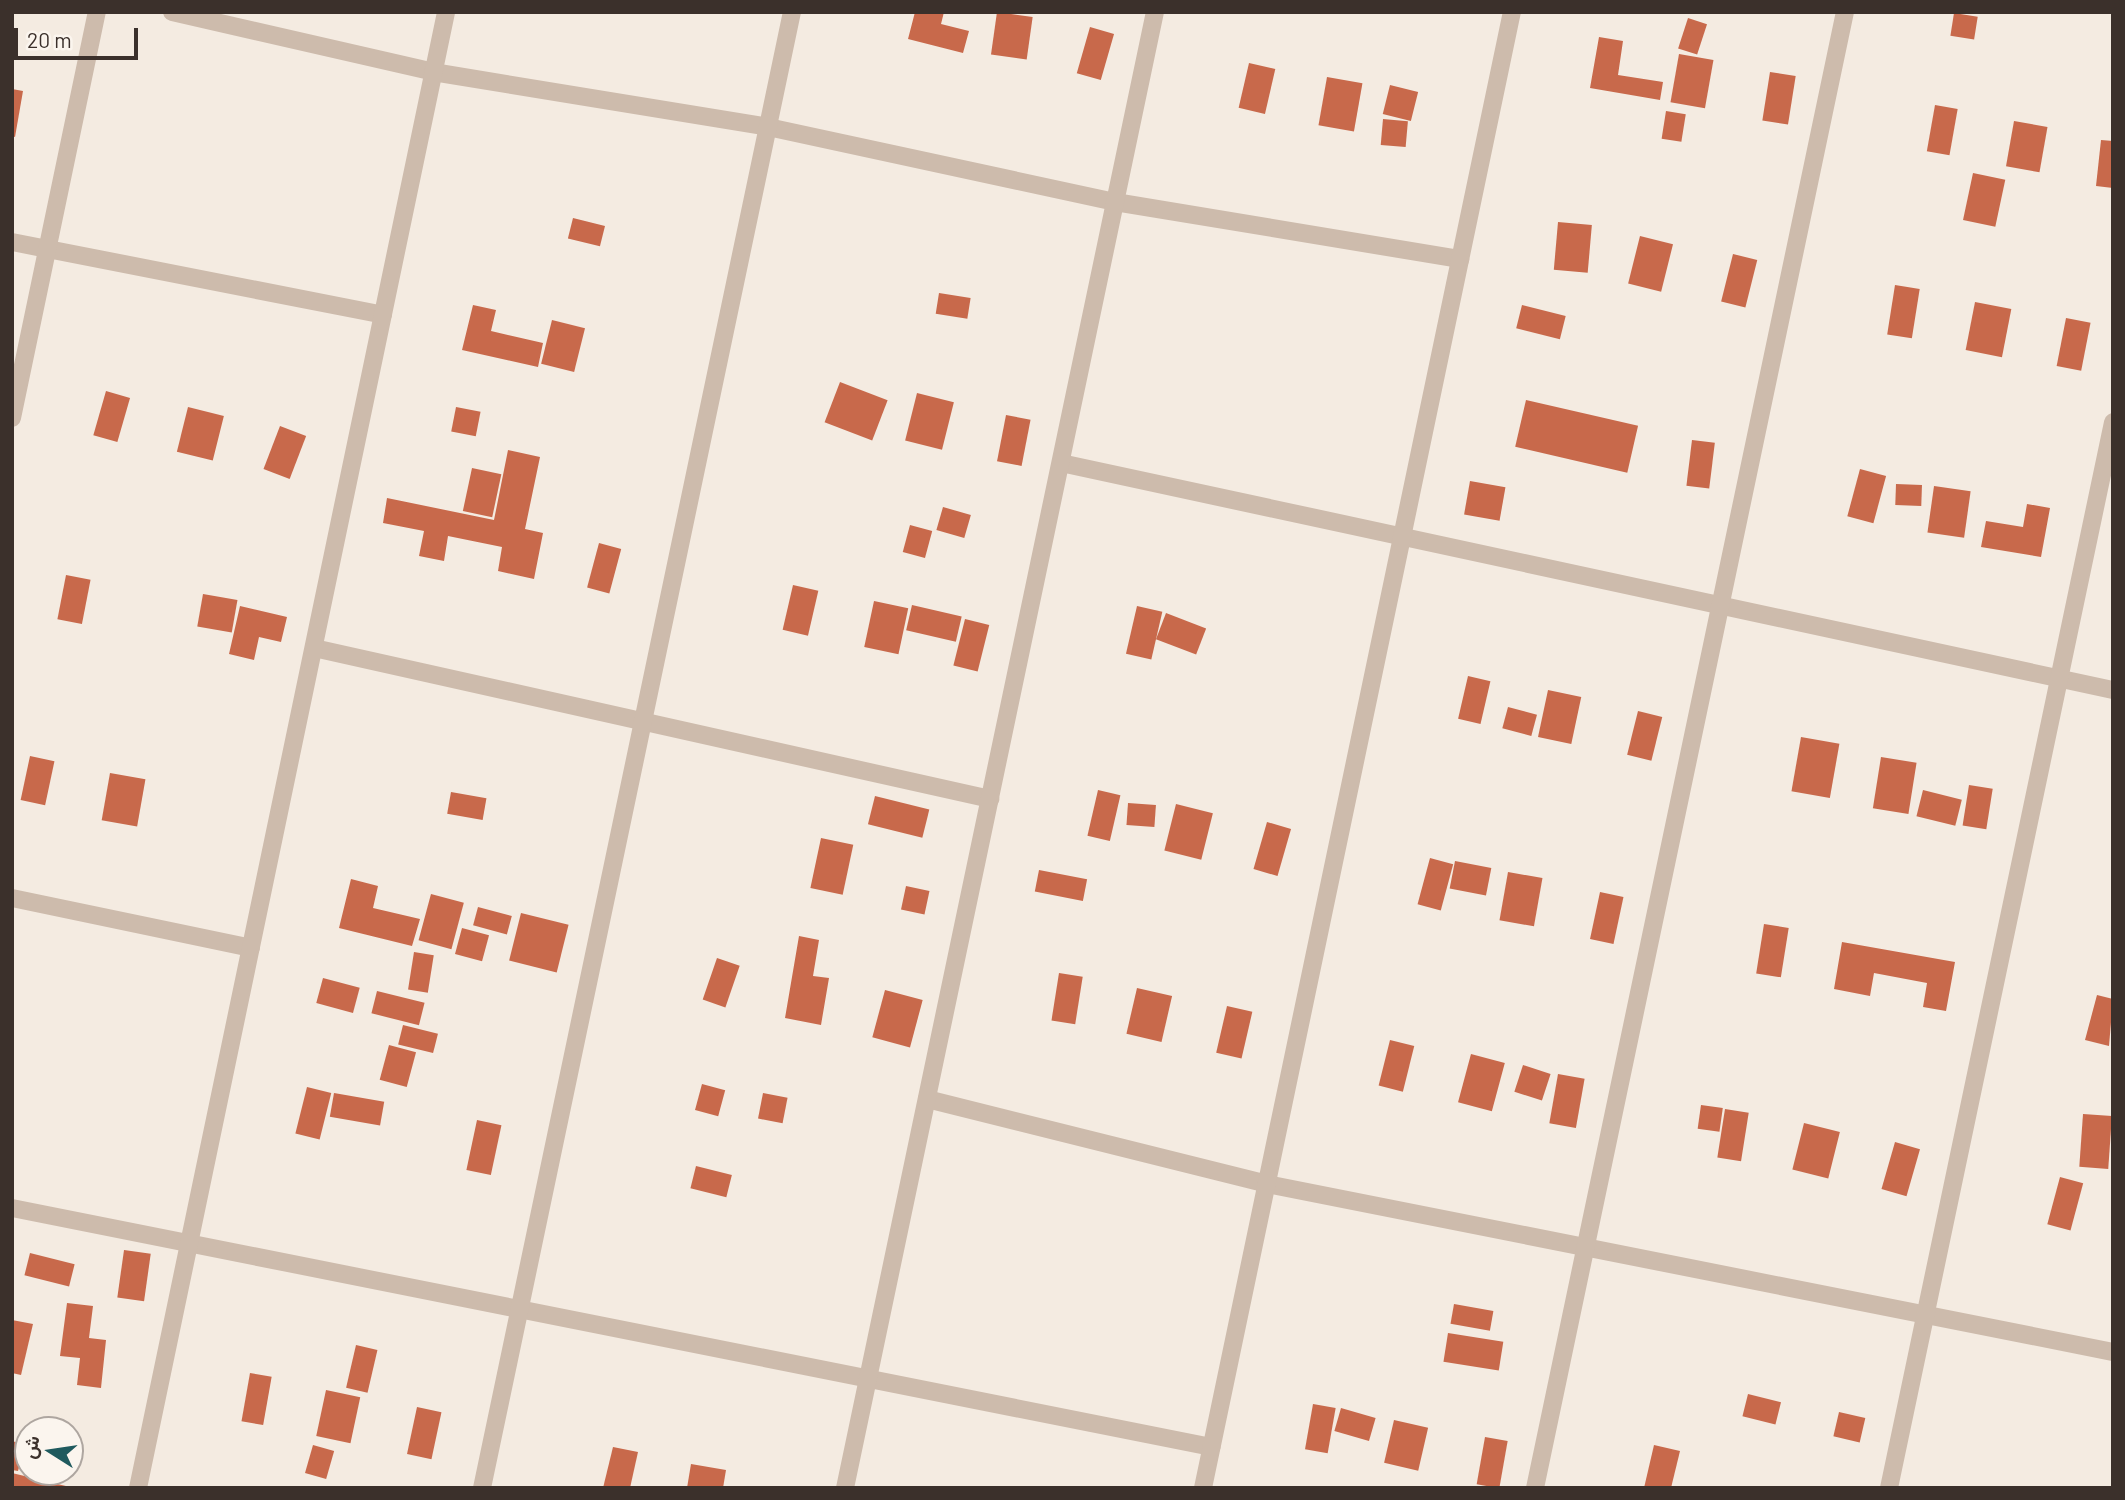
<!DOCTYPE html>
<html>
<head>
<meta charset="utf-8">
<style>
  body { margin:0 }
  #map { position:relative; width:2125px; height:1500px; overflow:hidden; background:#f4ebe1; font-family:Barlow,Vazirmatn,sans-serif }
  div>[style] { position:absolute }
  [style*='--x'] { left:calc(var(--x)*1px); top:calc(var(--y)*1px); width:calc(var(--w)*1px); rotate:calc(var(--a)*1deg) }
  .building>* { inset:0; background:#c8694b; transform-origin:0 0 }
  .minor>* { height:18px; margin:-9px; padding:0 9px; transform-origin:9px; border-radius:9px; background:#cdbbac }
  span { translate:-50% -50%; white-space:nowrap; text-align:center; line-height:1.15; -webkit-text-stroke:5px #fbf5ee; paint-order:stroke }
  .frame { position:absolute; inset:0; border:14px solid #3b302b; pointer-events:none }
  .north { position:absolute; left:14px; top:1416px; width:70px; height:70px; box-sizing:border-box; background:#fbf5ee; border:2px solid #aea6a0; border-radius:50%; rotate:282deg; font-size:19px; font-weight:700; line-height:28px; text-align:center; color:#3b302b }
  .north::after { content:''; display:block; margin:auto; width:24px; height:32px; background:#1f5a5e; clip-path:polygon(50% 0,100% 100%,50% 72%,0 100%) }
  .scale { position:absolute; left:14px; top:28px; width:124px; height:32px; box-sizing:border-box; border:4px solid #3b302b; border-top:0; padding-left:9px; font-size:21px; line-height:24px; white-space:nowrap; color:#3b302b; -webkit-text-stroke:5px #fbf5ee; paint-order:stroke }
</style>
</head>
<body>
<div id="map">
  <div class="building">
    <div style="clip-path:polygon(915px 12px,944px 12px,941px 24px,969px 31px,963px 53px,908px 39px)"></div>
    <div style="left:997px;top:12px;width:36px;height:43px;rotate:8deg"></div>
    <div style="left:1954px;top:13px;width:24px;height:23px;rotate:9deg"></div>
    <div style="left:1688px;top:18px;width:20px;height:32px;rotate:18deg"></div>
    <div style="left:1090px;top:27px;width:25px;height:48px;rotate:16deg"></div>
    <div style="clip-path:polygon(1599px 37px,1623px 41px,1618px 75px,1663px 82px,1660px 100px,1590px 88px)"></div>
    <div style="left:1679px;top:54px;width:35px;height:49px;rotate:10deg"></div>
    <div style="left:1249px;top:63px;width:27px;height:46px;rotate:13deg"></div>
    <div style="left:1770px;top:72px;width:26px;height:49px;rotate:9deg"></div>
    <div style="left:1327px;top:77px;width:36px;height:49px;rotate:10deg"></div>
    <div style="left:1390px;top:85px;width:29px;height:30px;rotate:14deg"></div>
    <div style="clip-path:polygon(12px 89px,23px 91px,15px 137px,12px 136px)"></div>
    <div style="left:1935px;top:105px;width:23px;height:47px;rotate:10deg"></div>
    <div style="left:1666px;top:111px;width:20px;height:28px;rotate:9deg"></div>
    <div style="left:1383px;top:119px;width:25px;height:26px;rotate:5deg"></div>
    <div style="left:2014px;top:121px;width:34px;height:46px;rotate:10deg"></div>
    <div style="clip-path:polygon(2101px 140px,2113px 141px,2113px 188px,2096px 186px)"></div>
    <div style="left:1973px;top:173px;width:33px;height:48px;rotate:12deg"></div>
    <div style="left:573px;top:218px;width:33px;height:21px;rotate:14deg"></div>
    <div style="left:1558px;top:222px;width:34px;height:48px;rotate:5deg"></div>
    <div style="left:1640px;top:236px;width:34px;height:49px;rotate:14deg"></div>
    <div style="left:1733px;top:254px;width:25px;height:49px;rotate:14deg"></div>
    <div style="left:1895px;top:285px;width:25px;height:50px;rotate:9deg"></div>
    <div style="left:939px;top:293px;width:32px;height:21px;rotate:9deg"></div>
    <div style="left:1975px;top:302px;width:37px;height:49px;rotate:11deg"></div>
    <div style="clip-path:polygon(473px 305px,496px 310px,491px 331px,543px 343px,538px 367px,462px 350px)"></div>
    <div style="left:1522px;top:305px;width:45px;height:24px;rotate:14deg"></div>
    <div style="left:2066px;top:318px;width:25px;height:49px;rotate:11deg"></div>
    <div style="left:552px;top:320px;width:34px;height:45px;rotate:14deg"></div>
    <div style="left:840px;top:382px;width:51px;height:43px;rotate:21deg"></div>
    <div style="left:106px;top:391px;width:25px;height:46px;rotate:16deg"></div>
    <div style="left:917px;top:393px;width:38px;height:49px;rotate:14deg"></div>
    <div style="left:1526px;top:400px;width:115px;height:48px;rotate:13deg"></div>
    <div style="left:188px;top:407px;width:37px;height:46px;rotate:14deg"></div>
    <div style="left:456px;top:407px;width:25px;height:25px;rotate:11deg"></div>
    <div style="left:1006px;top:415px;width:25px;height:47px;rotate:11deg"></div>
    <div style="left:280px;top:426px;width:28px;height:46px;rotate:21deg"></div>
    <div style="left:1692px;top:440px;width:23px;height:46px;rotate:7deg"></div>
    <div style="clip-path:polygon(508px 450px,540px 457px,525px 529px,543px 533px,534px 579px,498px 571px,502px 547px,448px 536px,444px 561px,419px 556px,424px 531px,383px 523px,387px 498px,494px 520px)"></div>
    <div style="left:472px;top:468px;width:30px;height:44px;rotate:12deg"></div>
    <div style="left:1860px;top:469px;width:27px;height:49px;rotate:15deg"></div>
    <div style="left:1470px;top:481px;width:36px;height:34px;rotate:10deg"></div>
    <div style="left:1896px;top:484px;width:26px;height:21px;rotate:2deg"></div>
    <div style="left:1934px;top:486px;width:37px;height:47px;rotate:8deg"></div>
    <div style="clip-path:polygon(2027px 504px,2050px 508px,2041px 557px,1981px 547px,1986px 521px,2023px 527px)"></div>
    <div style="left:943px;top:507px;width:29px;height:24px;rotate:16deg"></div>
    <div style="left:910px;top:525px;width:23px;height:28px;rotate:15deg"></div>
    <div style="left:599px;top:543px;width:23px;height:46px;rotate:15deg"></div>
    <div style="left:66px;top:575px;width:25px;height:45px;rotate:11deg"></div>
    <div style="left:793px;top:585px;width:26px;height:46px;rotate:13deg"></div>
    <div style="left:203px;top:594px;width:35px;height:33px;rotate:10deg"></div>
    <div style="left:874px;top:601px;width:35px;height:47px;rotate:12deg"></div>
    <div style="left:912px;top:605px;width:51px;height:26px;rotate:13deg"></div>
    <div style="clip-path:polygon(240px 606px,287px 617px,281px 642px,259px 637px,254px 660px,229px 654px)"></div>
    <div style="left:1137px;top:606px;width:26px;height:49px;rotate:13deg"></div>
    <div style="left:1166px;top:613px;width:43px;height:28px;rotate:21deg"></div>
    <div style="left:965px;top:619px;width:25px;height:48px;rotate:14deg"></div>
    <div style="left:1468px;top:676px;width:23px;height:44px;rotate:13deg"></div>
    <div style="left:1548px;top:690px;width:34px;height:48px;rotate:12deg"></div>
    <div style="left:1508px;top:707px;width:30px;height:22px;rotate:15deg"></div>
    <div style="left:1638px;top:711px;width:25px;height:45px;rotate:14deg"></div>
    <div style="left:1801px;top:737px;width:39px;height:55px;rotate:10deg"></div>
    <div style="left:30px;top:756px;width:25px;height:45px;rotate:12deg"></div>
    <div style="left:1881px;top:757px;width:36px;height:52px;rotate:9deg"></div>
    <div style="left:110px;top:773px;width:36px;height:48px;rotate:10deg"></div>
    <div style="left:1969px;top:785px;width:24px;height:41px;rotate:9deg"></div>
    <div style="left:1098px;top:790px;width:23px;height:47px;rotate:13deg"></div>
    <div style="left:1923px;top:790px;width:40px;height:27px;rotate:14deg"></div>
    <div style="left:451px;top:792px;width:36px;height:22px;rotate:10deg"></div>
    <div style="left:875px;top:796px;width:56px;height:29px;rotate:14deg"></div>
    <div style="left:1128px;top:803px;width:28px;height:22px;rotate:4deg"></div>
    <div style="left:1176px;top:804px;width:38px;height:48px;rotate:14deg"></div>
    <div style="left:1267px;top:822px;width:25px;height:49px;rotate:16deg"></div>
    <div style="left:821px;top:838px;width:33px;height:51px;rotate:12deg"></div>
    <div style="left:1430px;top:858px;width:24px;height:48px;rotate:15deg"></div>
    <div style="left:1455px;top:861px;width:37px;height:28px;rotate:11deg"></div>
    <div style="left:1039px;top:870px;width:49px;height:22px;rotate:11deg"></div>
    <div style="left:1508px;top:872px;width:35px;height:49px;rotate:10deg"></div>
    <div style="clip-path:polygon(351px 879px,378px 886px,373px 908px,420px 919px,412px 946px,339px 928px)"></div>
    <div style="left:906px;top:886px;width:24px;height:24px;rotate:12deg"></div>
    <div style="left:1600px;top:892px;width:24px;height:48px;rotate:12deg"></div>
    <div style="left:431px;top:894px;width:34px;height:48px;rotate:15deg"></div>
    <div style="left:478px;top:907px;width:35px;height:19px;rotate:15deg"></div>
    <div style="left:521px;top:913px;width:49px;height:49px;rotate:14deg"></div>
    <div style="left:1764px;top:924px;width:25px;height:50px;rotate:9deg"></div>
    <div style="left:462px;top:928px;width:28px;height:27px;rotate:15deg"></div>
    <div style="clip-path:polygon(799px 936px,819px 940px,813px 976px,829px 978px,821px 1025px,785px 1018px)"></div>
    <div style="clip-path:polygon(1842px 942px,1955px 962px,1946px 1011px,1923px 1007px,1927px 983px,1874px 973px,1870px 996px,1834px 989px)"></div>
    <div style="left:414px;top:952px;width:20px;height:38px;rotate:9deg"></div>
    <div style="left:717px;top:958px;width:24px;height:44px;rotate:19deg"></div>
    <div style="left:1059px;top:973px;width:24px;height:48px;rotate:9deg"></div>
    <div style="left:323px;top:978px;width:38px;height:26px;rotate:15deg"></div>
    <div style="left:1137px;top:988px;width:36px;height:47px;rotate:13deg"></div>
    <div style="left:885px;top:990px;width:39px;height:49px;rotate:15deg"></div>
    <div style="left:377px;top:991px;width:49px;height:23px;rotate:14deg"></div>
    <div style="clip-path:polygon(2097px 995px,2113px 999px,2109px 1046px,2085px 1040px)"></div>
    <div style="left:1227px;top:1006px;width:26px;height:48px;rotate:13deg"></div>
    <div style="left:403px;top:1025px;width:36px;height:20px;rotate:14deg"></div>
    <div style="left:1390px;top:1040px;width:25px;height:47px;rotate:14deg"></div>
    <div style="left:389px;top:1045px;width:28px;height:36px;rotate:15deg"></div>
    <div style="left:1471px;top:1054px;width:35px;height:50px;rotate:15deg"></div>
    <div style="left:1523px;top:1065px;width:29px;height:28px;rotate:18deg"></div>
    <div style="left:1558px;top:1074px;width:27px;height:50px;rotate:10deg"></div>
    <div style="left:702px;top:1084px;width:24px;height:27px;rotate:15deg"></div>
    <div style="left:307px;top:1087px;width:25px;height:48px;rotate:14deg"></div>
    <div style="left:334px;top:1093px;width:51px;height:24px;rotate:10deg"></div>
    <div style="left:763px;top:1093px;width:25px;height:26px;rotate:11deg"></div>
    <div style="left:1701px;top:1105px;width:22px;height:24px;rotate:8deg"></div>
    <div style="left:1725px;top:1109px;width:24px;height:49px;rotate:9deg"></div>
    <div style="left:2083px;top:1114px;width:29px;height:53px;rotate:4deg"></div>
    <div style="left:477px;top:1120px;width:25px;height:51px;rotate:12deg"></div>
    <div style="left:1804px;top:1123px;width:37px;height:48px;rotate:14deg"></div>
    <div style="left:1895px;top:1142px;width:26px;height:49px;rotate:16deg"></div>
    <div style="left:696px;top:1166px;width:37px;height:23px;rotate:14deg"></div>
    <div style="left:2060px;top:1177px;width:24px;height:49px;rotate:15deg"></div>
    <div style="left:124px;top:1250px;width:27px;height:48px;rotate:8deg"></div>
    <div style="left:30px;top:1253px;width:46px;height:23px;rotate:14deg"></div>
    <div style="clip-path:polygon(67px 1303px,93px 1306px,89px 1338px,106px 1340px,101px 1388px,77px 1385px,80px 1358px,60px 1356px)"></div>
    <div style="left:1454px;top:1304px;width:40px;height:20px;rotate:10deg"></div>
    <div style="clip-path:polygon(12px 1320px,33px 1324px,21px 1375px,12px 1373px)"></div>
    <div style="left:1448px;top:1333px;width:56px;height:29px;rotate:9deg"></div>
    <div style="left:356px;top:1345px;width:22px;height:44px;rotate:13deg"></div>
    <div style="left:250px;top:1373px;width:22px;height:49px;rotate:10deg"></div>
    <div style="left:326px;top:1390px;width:35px;height:47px;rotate:12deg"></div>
    <div style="left:1748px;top:1394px;width:34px;height:23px;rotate:14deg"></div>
    <div style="left:1313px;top:1404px;width:23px;height:46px;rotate:10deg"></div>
    <div style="left:417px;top:1407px;width:25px;height:48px;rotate:12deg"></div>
    <div style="left:1341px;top:1408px;width:36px;height:24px;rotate:16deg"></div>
    <div style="left:1839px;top:1412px;width:27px;height:25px;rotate:13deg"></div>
    <div style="left:1394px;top:1420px;width:35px;height:44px;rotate:13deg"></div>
    <div style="left:1485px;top:1437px;width:23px;height:48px;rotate:10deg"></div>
    <div style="clip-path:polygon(12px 1441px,25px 1445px,18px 1471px,12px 1470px)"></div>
    <div style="left:313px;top:1445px;width:22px;height:29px;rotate:16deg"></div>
    <div style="clip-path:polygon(1654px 1445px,1680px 1451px,1671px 1488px,1644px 1488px)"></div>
    <div style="clip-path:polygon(613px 1447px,638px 1452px,630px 1488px,603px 1488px)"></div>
    <div style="clip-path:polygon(691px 1464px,726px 1470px,723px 1488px,687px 1488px)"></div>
    <div style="clip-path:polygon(12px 1473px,70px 1487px,70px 1488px,12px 1488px)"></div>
  </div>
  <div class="minor">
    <div style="--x:172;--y:12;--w:268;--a:12.9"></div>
    <div style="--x:433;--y:72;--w:339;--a:9.3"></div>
    <div style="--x:768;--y:127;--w:355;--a:12.2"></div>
    <div style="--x:1115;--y:202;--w:350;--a:9.4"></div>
    <div style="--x:12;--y:242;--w:378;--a:11.1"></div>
    <div style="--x:12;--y:418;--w:415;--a:-78.2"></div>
    <div style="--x:1061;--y:463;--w:1076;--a:12.18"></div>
    <div style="--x:314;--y:648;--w:693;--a:12.59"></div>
    <div style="--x:12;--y:898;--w:244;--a:11.8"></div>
    <div style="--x:927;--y:1099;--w:350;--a:14"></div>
    <div style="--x:1267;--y:1184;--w:863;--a:11.23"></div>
    <div style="--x:12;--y:1208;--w:1223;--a:11.27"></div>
    <div style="--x:138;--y:1488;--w:1508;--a:-78.21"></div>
    <div style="--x:482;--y:1488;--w:1508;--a:-78.14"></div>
    <div style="--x:845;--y:1488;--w:1508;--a:-78.14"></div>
    <div style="--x:1203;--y:1488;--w:1508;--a:-78.18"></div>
    <div style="--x:1535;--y:1488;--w:1508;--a:-78.14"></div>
    <div style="--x:1889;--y:1488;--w:1089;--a:-78.13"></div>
  </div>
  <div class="frame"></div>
  <div class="north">ش</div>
  <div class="scale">20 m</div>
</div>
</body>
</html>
